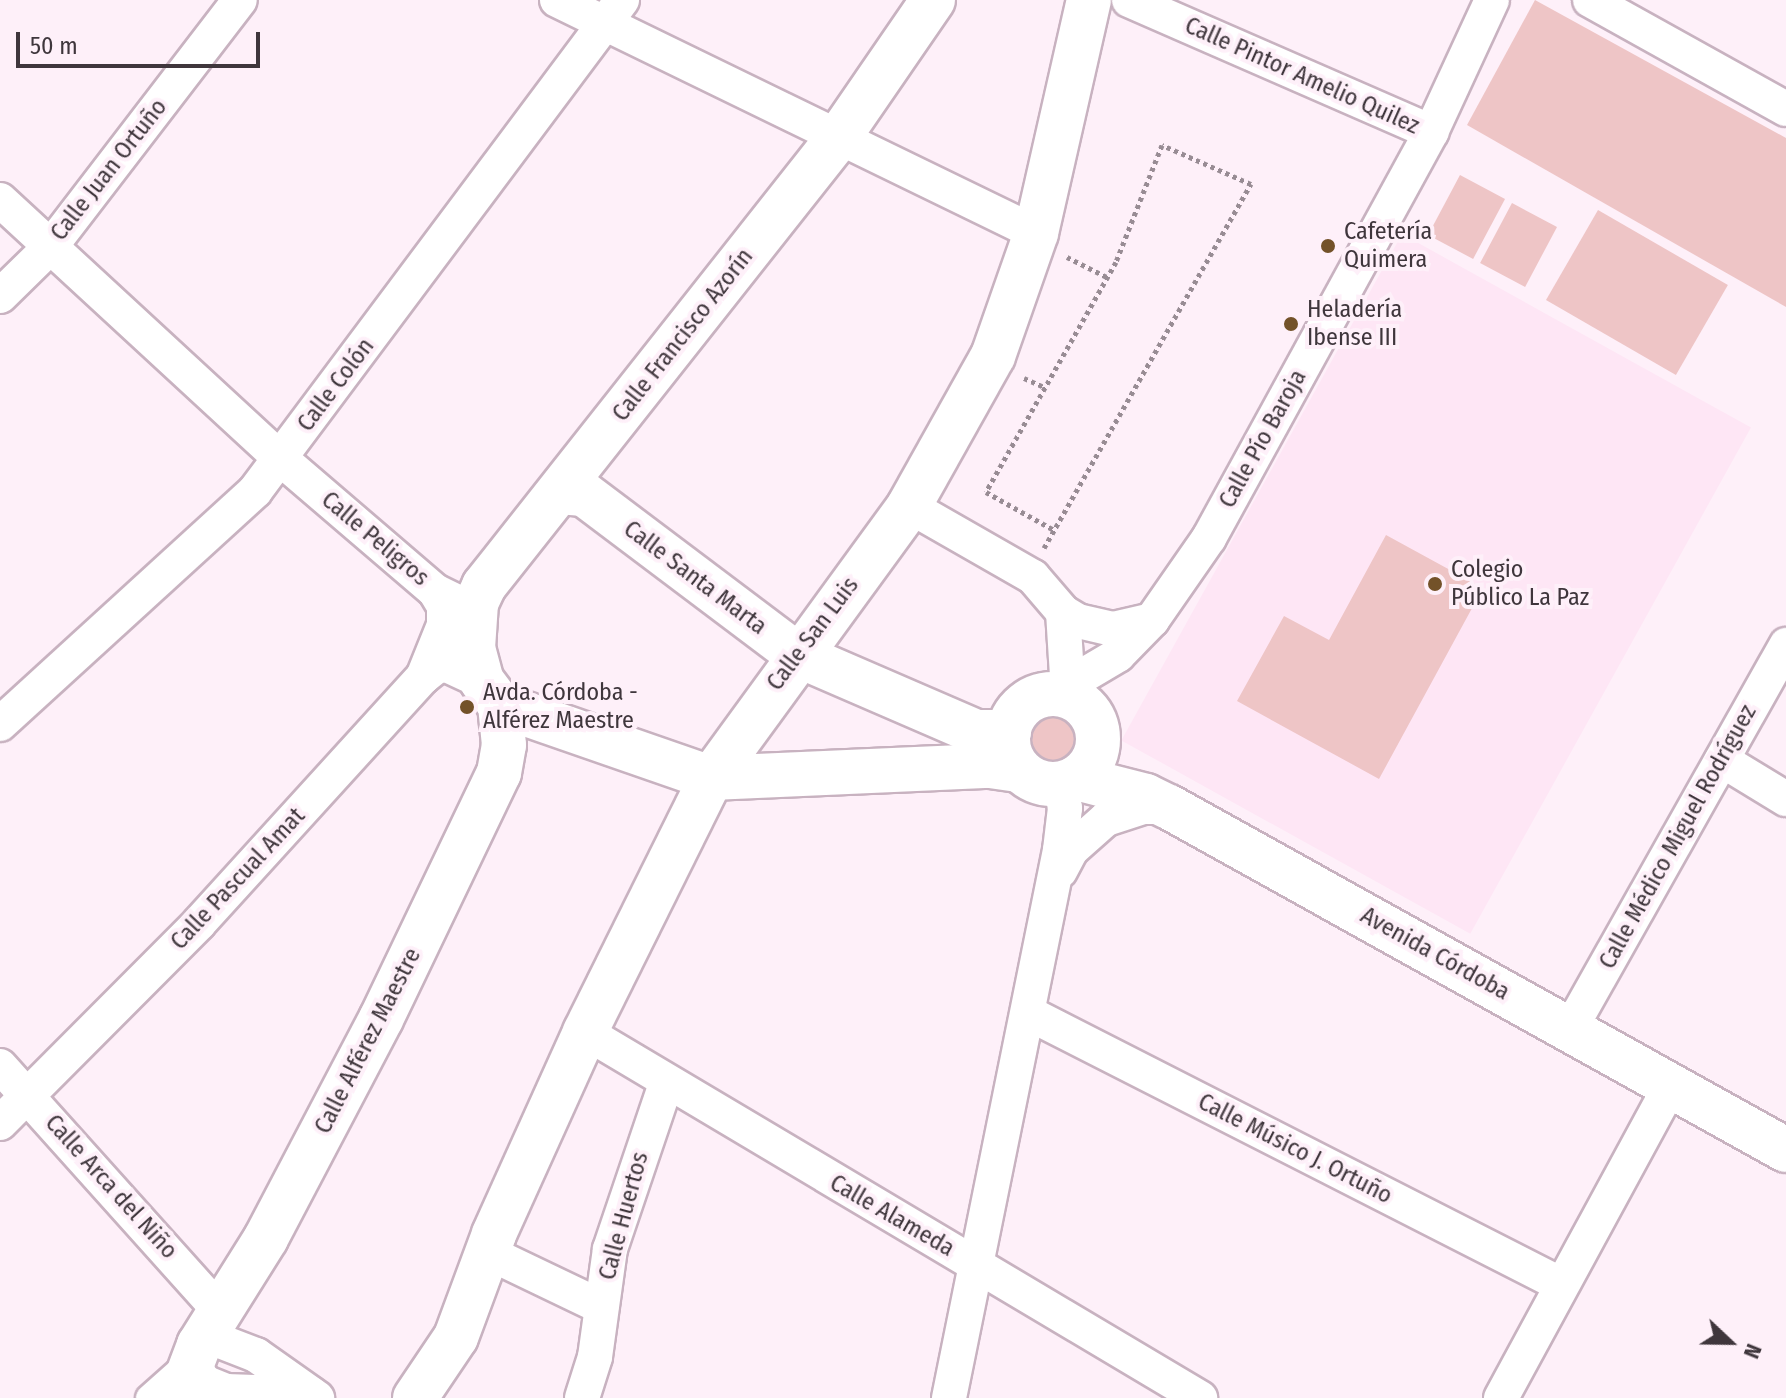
<!DOCTYPE html>
<html>
<head>
<meta charset="utf-8">
<style>
  body { margin:0 }
  #map { position:relative; width:1786px; height:1398px; overflow:hidden; background:#fef0f9; font-family:"Fira Sans Condensed",sans-serif }
  div>[style] { position:absolute }
  [style*='--x'] { left:calc(var(--x)*1px); top:calc(var(--y)*1px); width:calc(var(--w)*1px); rotate:calc(var(--a)*1deg) }
  .built>* { inset:0; background:#fee6f5; transform-origin:0 0 }
  .green>* { inset:0; background:#eec5c6; transform-origin:0 0 }
  .round { border-radius:50% }
  .path>* { height:5px; margin-top:-2.5px; transform-origin:0; background:repeating-linear-gradient(90deg,#988c94 0 4px,transparent 0 8px) }
  .roads { filter:drop-shadow(2px 0 #c8b2c0) drop-shadow(-2px 0 #c8b2c0) drop-shadow(0 2px #c8b2c0) drop-shadow(0 -2px #c8b2c0) }
  .pedestrian>* { height:26px; margin:-13px; padding:0 13px; transform-origin:13px; border-radius:13px; background:#fff }
  .minor>* { height:34px; margin:-17px; padding:0 17px; transform-origin:17px; border-radius:17px; background:#fff }
  .secondary>* { height:44px; margin:-22px; padding:0 22px; transform-origin:22px; border-radius:22px; background:#fff }
  .secondary>.ring { margin:-22px; padding:0; box-sizing:content-box; background:none; border:44px solid #fff; border-radius:50% }
  .dots>* { width:22px; height:22px; translate:-50% -50%; box-sizing:border-box; border:4px solid #fef0f9; border-radius:50% }
  span { translate:-50% -50%; white-space:nowrap; text-align:center; line-height:1.15; -webkit-text-stroke:8px #fef0f9; paint-order:stroke }
  .street-label { font-size:24px; color:#3f363c }
  .poi-label { font-size:24px; color:#3f363c }
  .left { translate:0 -50%; text-align:left }
  .north { position:absolute; left:1690px; top:1302px; width:80px; height:80px; -webkit-text-stroke:6px #fef0f9; paint-order:stroke; rotate:112deg; font-size:22px; font-weight:700; line-height:32px; text-align:center; color:#3f363c }
  .north::after { content:''; display:block; margin:auto; width:28px; height:36px; background:#3f363c; clip-path:polygon(50% 0,100% 100%,50% 72%,0 100%) }
  .scale { position:absolute; left:16px; top:32px; width:244px; height:36px; box-sizing:border-box; border:4px solid #3f363c; border-top:0; padding-left:10px; font-size:24px; line-height:28px; white-space:nowrap; color:#3f363c; -webkit-text-stroke:6px #fef0f9; paint-order:stroke }
</style>
</head>
<body>
<div id="map">
  <div class="built">
    <div style="left:1402px;top:234px;width:399px;height:579px;rotate:29deg"></div>
  </div>
  <div class="green">
    <div style="clip-path:polygon(1535px 0,1786px 138px,1786px 307px,1467px 125px)"></div>
    <div style="left:1460px;top:175px;width:51px;height:68px;rotate:28deg"></div>
    <div style="left:1512px;top:203px;width:51px;height:68px;rotate:28deg"></div>
    <div style="left:1598px;top:210px;width:150px;height:104px;rotate:30deg"></div>
    <div style="clip-path:polygon(1386px 535px,1483px 588px,1379px 779px,1237px 701px,1284px 616px,1329px 640px)"></div>
    <div class="round" style="left:1031px;top:717px;width:44px;height:44px"></div>
  </div>
  <div class="path">
    <div style="--x:1067;--y:257;--w:45;--a:26.6"></div>
    <div style="--x:1024;--y:378;--w:22;--a:24"></div>
    <div style="--x:1044;--y:548;--w:419;--a:-60.4"></div>
    <div style="--x:1251;--y:184;--w:97;--a:-156.3"></div>
    <div style="--x:1162;--y:145;--w:126;--a:111.5"></div>
    <div style="--x:1116;--y:262;--w:264;--a:119.5"></div>
    <div style="--x:986;--y:492;--w:78;--a:29.2"></div>
  </div>
  <div class="roads">
    <div class="pedestrian">
      <div style="--x:149;--y:1398;--w:48;--a:-41.6"></div>
    </div>
    <div class="minor">
      <div style="--x:557;--y:0;--w:533;--a:25.94"></div>
      <div style="--x:1129;--y:0;--w:330;--a:23.6"></div>
      <div style="--x:1590;--y:0;--w:224;--a:29.1"></div>
      <div style="--x:0;--y:200;--w:382;--a:42.7"></div>
      <div style="--x:281;--y:459;--w:203;--a:40.6"></div>
      <div style="--x:435;--y:591;--w:25;--a:26"></div>
      <div style="--x:458;--y:602;--w:18;--a:3"></div>
      <div style="--x:0;--y:296;--w:71;--a:-44.4"></div>
      <div style="--x:51;--y:246;--w:310;--a:-52.5"></div>
      <div style="--x:909;--y:506;--w:143;--a:29.8"></div>
      <div style="--x:1033;--y:577;--w:46;--a:49.4"></div>
      <div style="--x:1063;--y:612;--w:17;--a:31"></div>
      <div style="--x:1078;--y:621;--w:36;--a:13"></div>
      <div style="--x:1113;--y:629;--w:40;--a:-13"></div>
      <div style="--x:1152;--y:620;--w:100;--a:-55.2"></div>
      <div style="--x:1209;--y:538;--w:463;--a:-61.3"></div>
      <div style="--x:1431;--y:132;--w:145;--a:-65.2"></div>
      <div style="--x:1063;--y:612;--w:64;--a:86.4"></div>
      <div style="--x:1067;--y:676;--w:27;--a:70"></div>
      <div style="--x:423;--y:677;--w:56;--a:-68"></div>
      <div style="--x:444;--y:625;--w:19;--a:-90"></div>
      <div style="--x:444;--y:606;--w:17;--a:-121"></div>
      <div style="--x:1052;--y:694;--w:77;--a:-30.6"></div>
      <div style="--x:1118;--y:655;--w:49;--a:-45.8"></div>
      <div style="--x:0;--y:724;--w:345;--a:-42.4"></div>
      <div style="--x:255;--y:491;--w:613;--a:-53.22"></div>
      <div style="--x:1722;--y:760;--w:75;--a:31.4"></div>
      <div style="--x:1060;--y:871;--w:24;--a:-62"></div>
      <div style="--x:1071;--y:850;--w:47;--a:-41.5"></div>
      <div style="--x:1106;--y:819;--w:38;--a:-18"></div>
      <div style="--x:1142;--y:807;--w:22;--a:0"></div>
      <div style="--x:1028;--y:1013;--w:599;--a:26.99"></div>
      <div style="--x:1570;--y:1029;--w:441;--a:-60.6"></div>
      <div style="--x:585;--y:1032;--w:716;--a:30.76"></div>
      <div style="--x:0;--y:1066;--w:328;--a:48.1"></div>
      <div style="--x:0;--y:1123;--w:282;--a:-45.1"></div>
      <div style="--x:199;--y:923;--w:333;--a:-47.7"></div>
      <div style="--x:423;--y:677;--w:18;--a:-38"></div>
      <div style="--x:437;--y:666;--w:10;--a:-6"></div>
      <div style="--x:447;--y:665;--w:38;--a:25"></div>
      <div style="--x:487;--y:1252;--w:127;--a:25.6"></div>
      <div style="--x:199;--y:1345;--w:19;--a:-16"></div>
      <div style="--x:217;--y:1340;--w:42;--a:21"></div>
      <div style="--x:256;--y:1355;--w:75;--a:35.2"></div>
      <div style="--x:191;--y:1361;--w:25;--a:58"></div>
      <div style="--x:204;--y:1382;--w:24;--a:22"></div>
      <div style="--x:226;--y:1391;--w:85;--a:2"></div>
      <div style="--x:582;--y:1398;--w:43;--a:-72.4"></div>
      <div style="--x:595;--y:1357;--w:109;--a:-82.1"></div>
      <div style="--x:610;--y:1249;--w:174;--a:-71.3"></div>
      <div style="--x:949;--y:1398;--w:559;--a:-78.55"></div>
      <div style="--x:1060;--y:850;--w:42;--a:-83.2"></div>
      <div style="--x:1065;--y:808;--w:25;--a:-101"></div>
      <div style="--x:1501;--y:1398;--w:356;--a:-61.5"></div>
    </div>
    <div class="secondary">
      <div style="--x:933;--y:0;--w:168;--a:124.5"></div>
      <div style="--x:838;--y:138;--w:571;--a:128.32"></div>
      <div style="--x:484;--y:586;--w:19;--a:115"></div>
      <div style="--x:476;--y:603;--w:45;--a:93.8"></div>
      <div style="--x:473;--y:648;--w:34;--a:75"></div>
      <div style="--x:482;--y:681;--w:30;--a:53"></div>
      <div style="--x:500;--y:705;--w:223;--a:19.1"></div>
      <div style="--x:711;--y:778;--w:279;--a:-2.5"></div>
      <div style="--x:990;--y:766;--w:30;--a:8"></div>
      <div style="--x:559;--y:492;--w:25;--a:5"></div>
      <div style="--x:584;--y:494;--w:268;--a:37"></div>
      <div style="--x:798;--y:655;--w:194;--a:23.4"></div>
      <div style="--x:976;--y:732;--w:33;--a:0"></div>
      <div class="ring" style="left:1008px;top:694px;width:46px;height:46px"></div>
      <div style="--x:1076;--y:778;--w:72;--a:14.4"></div>
      <div style="--x:1146;--y:796;--w:25;--a:26"></div>
      <div style="--x:1169;--y:807;--w:706;--a:29.07"></div>
      <div style="--x:179;--y:1398;--w:57;--a:-69.3"></div>
      <div style="--x:199;--y:1345;--w:126;--a:-57.9"></div>
      <div style="--x:266;--y:1238;--w:247;--a:-62.3"></div>
      <div style="--x:381;--y:1019;--w:273;--a:-64.4"></div>
      <div style="--x:499;--y:773;--w:28;--a:-80"></div>
      <div style="--x:504;--y:745;--w:40;--a:-95.7"></div>
      <div style="--x:415;--y:1398;--w:73;--a:-56.1"></div>
      <div style="--x:456;--y:1337;--w:110;--a:-69.7"></div>
      <div style="--x:494;--y:1234;--w:222;--a:-65.7"></div>
      <div style="--x:585;--y:1032;--w:284;--a:-63.6"></div>
      <div style="--x:711;--y:778;--w:336;--a:-53.9"></div>
      <div style="--x:909;--y:506;--w:172;--a:-60.8"></div>
      <div style="--x:993;--y:356;--w:130;--a:-70.7"></div>
      <div style="--x:1036;--y:233;--w:239;--a:-77.2"></div>
    </div>
  </div>
  <div class="dots">
    <div style="left:1328px;top:246px;background:#735229"></div>
    <div style="left:1291px;top:324px;background:#735229"></div>
    <div style="left:1435px;top:584px;background:#735229"></div>
    <div style="left:467px;top:707px;background:#735229"></div>
  </div>
  <div class="street-label">
    <span style="left:1302px;top:76px;rotate:24deg">Calle Pintor Amelio Quilez</span>
    <span style="left:109px;top:170px;rotate:-52deg">Calle Juan Ortuño</span>
    <span style="left:683px;top:335px;rotate:-52deg">Calle Francisco Azorín</span>
    <span style="left:336px;top:385px;rotate:-53deg">Calle Colón</span>
    <span style="left:1263px;top:439px;rotate:-61deg">Calle Pío Baroja</span>
    <span style="left:375px;top:539px;rotate:40deg">Calle Peligros</span>
    <span style="left:695px;top:578px;rotate:37deg">Calle Santa Marta</span>
    <span style="left:813px;top:634px;rotate:-53deg">Calle San Luis</span>
    <span style="left:1678px;top:837px;rotate:-61deg">Calle Médico Miguel Rodríguez</span>
    <span style="left:238px;top:879px;rotate:-47deg">Calle Pascual Amat</span>
    <span style="left:1435px;top:954px;rotate:29deg">Avenida Córdoba</span>
    <span style="left:368px;top:1041px;rotate:-63deg">Calle Alférez Maestre</span>
    <span style="left:1295px;top:1149px;rotate:27deg">Calle Músico J. Ortuño</span>
    <span style="left:111px;top:1187px;rotate:48deg">Calle Arca del Niño</span>
    <span style="left:624px;top:1216px;rotate:-75deg">Calle Huertos</span>
    <span style="left:892px;top:1216px;rotate:30deg">Calle Alameda</span>
  </div>
  <div class="poi-label">
    <span class="left" style="left:1344px;top:246px">Cafetería<br>Quimera</span>
    <span class="left" style="left:1307px;top:324px">Heladería<br>Ibense III</span>
    <span class="left" style="left:1451px;top:584px">Colegio<br>Público La Paz</span>
    <span class="left" style="left:483px;top:707px">Avda. Córdoba -<br>Alférez Maestre</span>
  </div>
  <div class="north">N</div>
  <div class="scale">50 m</div>
</div>
</body>
</html>
